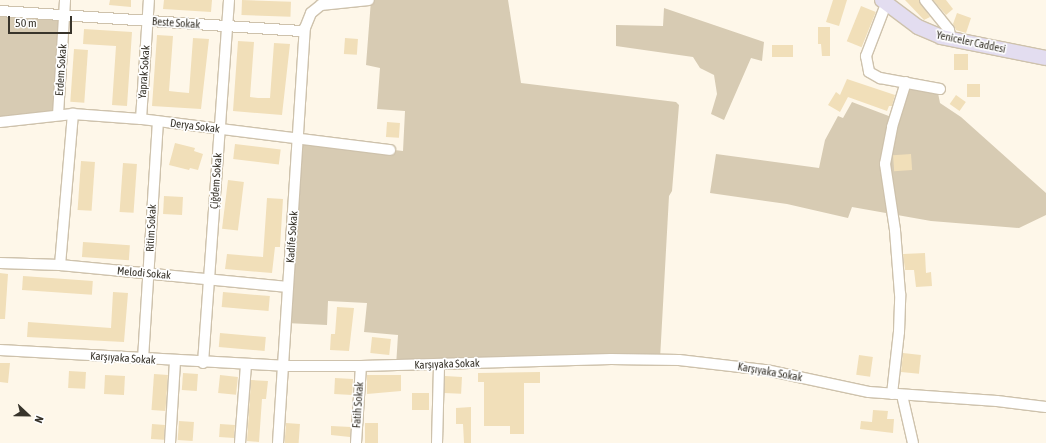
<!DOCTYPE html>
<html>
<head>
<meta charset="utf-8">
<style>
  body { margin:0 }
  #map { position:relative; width:1046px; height:443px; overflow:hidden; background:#fef7e9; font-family:"Asap Condensed",sans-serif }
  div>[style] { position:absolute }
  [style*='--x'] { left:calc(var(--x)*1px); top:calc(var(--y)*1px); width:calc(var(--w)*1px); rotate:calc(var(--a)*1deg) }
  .green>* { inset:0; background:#d7cbb3 }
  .building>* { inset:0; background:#f1dfb9; transform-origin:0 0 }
  .roads { filter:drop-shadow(1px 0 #cec2ac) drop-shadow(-1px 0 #cec2ac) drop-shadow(0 1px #cec2ac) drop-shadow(0 -1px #cec2ac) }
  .street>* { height:10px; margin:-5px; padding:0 5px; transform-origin:5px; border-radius:5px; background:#fff }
  .secondary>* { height:14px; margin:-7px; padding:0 7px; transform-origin:7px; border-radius:7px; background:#e3ddf0 }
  span { translate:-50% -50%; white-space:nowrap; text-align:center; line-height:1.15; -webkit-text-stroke:3.5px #fff; paint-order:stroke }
  .street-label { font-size:11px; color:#38342b }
  .north { position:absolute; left:8px; top:395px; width:40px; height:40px; -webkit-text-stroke:3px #fff; paint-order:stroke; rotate:112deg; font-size:11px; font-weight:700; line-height:16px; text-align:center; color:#38342b }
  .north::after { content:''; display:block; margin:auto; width:14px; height:18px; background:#38342b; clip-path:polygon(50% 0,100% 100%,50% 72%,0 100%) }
  .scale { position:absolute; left:8px; top:16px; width:64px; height:18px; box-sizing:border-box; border:2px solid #38342b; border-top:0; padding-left:5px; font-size:12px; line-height:14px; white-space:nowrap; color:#38342b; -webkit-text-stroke:3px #fff; paint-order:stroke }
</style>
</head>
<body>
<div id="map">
  <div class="green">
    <div style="clip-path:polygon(371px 0,508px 0,521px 83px,676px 102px,679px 105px,672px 191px,669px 196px,660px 359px,396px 366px,398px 335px,364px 332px,367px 303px,328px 301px,327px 325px,286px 323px,298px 139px,403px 151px,405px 111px,377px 109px,380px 68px,366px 65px)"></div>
    <div style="clip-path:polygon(664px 8px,764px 42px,762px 61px,751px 58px,724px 120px,711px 114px,717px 94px,714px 75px,700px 68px,693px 57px,616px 46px,616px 25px,663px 26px)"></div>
    <div style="clip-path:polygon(0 11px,65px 16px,58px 115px,0 122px)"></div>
    <div style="clip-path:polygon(906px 82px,937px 88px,940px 103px,961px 117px,1046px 193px,1046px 215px,1019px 228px,931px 221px,852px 207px,848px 218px,787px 204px,710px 193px,716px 154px,819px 168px,825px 140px,838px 116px,843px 118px,852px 102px,894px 118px)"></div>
  </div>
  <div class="building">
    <div style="clip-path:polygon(110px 0,131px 0,131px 7px,109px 5px)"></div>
    <div style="clip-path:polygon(164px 0,212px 0,211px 12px,163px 9px)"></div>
    <div style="left:242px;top:0;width:49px;height:15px;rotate:2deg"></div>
    <div style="clip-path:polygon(833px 0,847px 0,839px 26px,826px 22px)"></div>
    <div style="clip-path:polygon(905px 0,919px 0,930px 17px,924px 20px)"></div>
    <div style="clip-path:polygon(933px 0,946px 0,953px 9px,946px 15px)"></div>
    <div style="left:861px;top:6px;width:16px;height:38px;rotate:22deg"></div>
    <div style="clip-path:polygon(957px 13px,971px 18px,966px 33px,956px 30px,953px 24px)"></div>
    <div style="clip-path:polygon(818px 27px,830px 27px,830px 56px,822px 56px,821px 44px,818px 44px)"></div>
    <div style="clip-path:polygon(84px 29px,132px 32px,127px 106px,112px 105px,116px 46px,83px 44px)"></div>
    <div style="clip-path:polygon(157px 35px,173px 36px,169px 91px,178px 92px,189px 93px,193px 38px,209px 39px,201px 109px,152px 106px)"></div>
    <div style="left:345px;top:38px;width:13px;height:16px;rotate:4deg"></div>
    <div style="clip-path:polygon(238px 41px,254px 42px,250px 97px,258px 98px,270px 98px,274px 43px,290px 44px,282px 115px,233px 111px)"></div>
    <div style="left:772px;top:45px;width:21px;height:12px"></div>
    <div style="left:74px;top:49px;width:14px;height:53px;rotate:4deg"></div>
    <div style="left:954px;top:54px;width:14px;height:16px"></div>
    <div style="clip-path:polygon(847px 79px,895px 95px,892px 106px,889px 106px,887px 111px,848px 97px,840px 112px,828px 105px,836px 92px,840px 95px)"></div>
    <div style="left:967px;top:84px;width:13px;height:13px"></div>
    <div style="left:956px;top:95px;width:12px;height:11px;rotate:35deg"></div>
    <div style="left:387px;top:122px;width:13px;height:15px;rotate:4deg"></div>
    <div style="clip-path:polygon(175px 143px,195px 148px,194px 151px,203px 154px,198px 170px,190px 168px,189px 170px,169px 165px)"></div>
    <div style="left:235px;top:144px;width:46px;height:15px;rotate:7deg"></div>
    <div style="left:911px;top:154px;width:16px;height:18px;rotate:86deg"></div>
    <div style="left:81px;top:161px;width:14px;height:49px;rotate:4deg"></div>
    <div style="left:123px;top:163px;width:14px;height:49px;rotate:4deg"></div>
    <div style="left:228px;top:180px;width:16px;height:49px;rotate:7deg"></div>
    <div style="left:164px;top:196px;width:19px;height:18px;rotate:3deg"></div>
    <div style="clip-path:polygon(267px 198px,283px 199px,280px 247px,275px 247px,272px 273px,225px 269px,227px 254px,263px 257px)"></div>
    <div style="left:83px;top:242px;width:47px;height:15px;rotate:4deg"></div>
    <div style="clip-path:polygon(925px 253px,926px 273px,931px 272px,932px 286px,916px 287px,914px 270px,905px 270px,903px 254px)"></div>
    <div style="clip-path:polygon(0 273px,8px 274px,5px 319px,0 319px)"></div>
    <div style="left:23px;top:276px;width:70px;height:14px;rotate:4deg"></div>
    <div style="clip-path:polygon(113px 292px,128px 293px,124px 342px,27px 337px,28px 322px,111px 328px)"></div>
    <div style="left:223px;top:292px;width:47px;height:15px;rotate:5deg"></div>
    <div style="clip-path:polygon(337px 307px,354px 308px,349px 351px,330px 350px,331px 334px,335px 334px)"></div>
    <div style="left:220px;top:333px;width:46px;height:14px;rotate:5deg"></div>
    <div style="left:372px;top:337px;width:19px;height:16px;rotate:6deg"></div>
    <div style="left:903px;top:353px;width:18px;height:19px;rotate:6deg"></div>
    <div style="left:859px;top:355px;width:14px;height:20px;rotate:8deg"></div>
    <div style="clip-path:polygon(0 363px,10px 363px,8px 383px,0 382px)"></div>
    <div style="left:69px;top:371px;width:17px;height:17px;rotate:3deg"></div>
    <div style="clip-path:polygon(540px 372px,540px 383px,524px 383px,524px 434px,510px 434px,510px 426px,484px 426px,484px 382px,478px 382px,478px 373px)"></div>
    <div style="left:183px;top:373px;width:15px;height:17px;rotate:4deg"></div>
    <div style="left:154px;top:374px;width:14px;height:36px;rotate:4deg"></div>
    <div style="left:105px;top:375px;width:20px;height:19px;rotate:3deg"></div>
    <div style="left:220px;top:375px;width:18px;height:18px;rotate:6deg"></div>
    <div style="clip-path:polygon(367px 375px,401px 375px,401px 391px,367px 394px)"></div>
    <div style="left:445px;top:376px;width:17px;height:17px;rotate:3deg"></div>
    <div style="left:335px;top:378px;width:18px;height:16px;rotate:3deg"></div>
    <div style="clip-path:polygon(251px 380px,268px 381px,266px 399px,262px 399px,259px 442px,247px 441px)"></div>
    <div style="left:412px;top:393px;width:17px;height:17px"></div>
    <div style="clip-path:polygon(471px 407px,471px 443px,464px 443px,463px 424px,456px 424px,456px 408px)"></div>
    <div style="clip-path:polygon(873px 410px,888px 411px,887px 419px,894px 419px,893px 433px,860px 429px,861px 421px,872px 422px)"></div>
    <div style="left:179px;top:421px;width:15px;height:19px;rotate:4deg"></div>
    <div style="left:286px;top:423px;width:14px;height:20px;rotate:4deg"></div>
    <div style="left:365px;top:423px;width:13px;height:20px"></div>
    <div style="left:152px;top:424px;width:13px;height:15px;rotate:4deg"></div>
    <div style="left:220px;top:424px;width:15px;height:13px;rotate:4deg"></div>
    <div style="clip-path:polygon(331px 426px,351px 427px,350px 437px,331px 435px)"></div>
  </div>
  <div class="roads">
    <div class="street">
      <div style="--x:925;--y:0;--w:38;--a:51"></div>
      <div style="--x:949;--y:30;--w:10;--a:79"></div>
      <div style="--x:886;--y:4;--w:56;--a:111"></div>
      <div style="--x:866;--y:56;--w:16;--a:79"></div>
      <div style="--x:869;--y:72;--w:13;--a:29"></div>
      <div style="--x:880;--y:78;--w:61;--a:10.4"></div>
      <div style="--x:0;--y:11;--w:305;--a:3.8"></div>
      <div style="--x:58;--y:115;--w:115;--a:-86.5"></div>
      <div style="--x:141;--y:119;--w:119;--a:-86.2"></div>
      <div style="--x:0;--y:122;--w:73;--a:-6.3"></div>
      <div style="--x:73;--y:114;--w:68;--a:4.2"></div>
      <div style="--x:141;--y:119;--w:251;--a:7.1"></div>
      <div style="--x:0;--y:263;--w:60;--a:1.9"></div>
      <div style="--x:60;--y:265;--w:229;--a:5.5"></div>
      <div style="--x:60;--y:265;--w:152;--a:-85.1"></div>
      <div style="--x:0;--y:350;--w:284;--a:3.2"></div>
      <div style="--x:284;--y:366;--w:77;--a:0"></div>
      <div style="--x:361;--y:366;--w:250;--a:-1.6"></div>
      <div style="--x:611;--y:359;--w:68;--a:0.8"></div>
      <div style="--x:679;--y:360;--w:88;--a:6.6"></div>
      <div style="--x:766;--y:370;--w:105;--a:12.1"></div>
      <div style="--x:869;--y:392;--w:128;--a:4"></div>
      <div style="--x:997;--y:401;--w:49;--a:7"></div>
      <div style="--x:143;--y:359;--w:238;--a:-86.4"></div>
      <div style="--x:203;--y:363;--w:364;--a:-85.9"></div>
      <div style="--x:892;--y:394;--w:62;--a:-83.6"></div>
      <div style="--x:899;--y:332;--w:38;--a:-88"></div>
      <div style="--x:900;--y:294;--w:64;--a:-94.5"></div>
      <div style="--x:895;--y:230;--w:67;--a:-98.6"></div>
      <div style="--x:885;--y:164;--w:38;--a:-79"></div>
      <div style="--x:892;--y:127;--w:47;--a:-72.7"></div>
      <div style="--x:902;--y:395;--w:49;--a:77.1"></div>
      <div style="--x:170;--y:443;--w:82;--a:-86.5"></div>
      <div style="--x:240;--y:443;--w:78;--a:-85.6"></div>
      <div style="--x:278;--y:443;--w:416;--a:-86.3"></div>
      <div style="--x:305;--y:28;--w:16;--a:-68"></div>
      <div style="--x:311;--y:13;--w:13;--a:-39"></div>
      <div style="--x:321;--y:5;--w:48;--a:-5.9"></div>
      <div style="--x:356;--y:443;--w:77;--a:-86.3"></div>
      <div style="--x:437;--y:443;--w:78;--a:-88.5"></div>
    </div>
    <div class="secondary">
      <div style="--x:882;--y:0;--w:45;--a:36.9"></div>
      <div style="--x:918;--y:27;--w:25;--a:23"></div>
      <div style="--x:941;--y:37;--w:107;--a:11.3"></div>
    </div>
  </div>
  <div class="street-label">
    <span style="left:176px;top:23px;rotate:4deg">Beste Sokak</span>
    <span style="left:971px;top:42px;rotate:12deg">Yeniceler Caddesi</span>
    <span style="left:61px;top:70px;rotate:-86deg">Erdem Sokak</span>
    <span style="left:144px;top:72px;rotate:-86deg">Yaprak Sokak</span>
    <span style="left:195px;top:126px;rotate:7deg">Derya Sokak</span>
    <span style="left:216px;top:181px;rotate:-86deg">Çiğdem Sokak</span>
    <span style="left:151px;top:228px;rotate:-87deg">Ritim Sokak</span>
    <span style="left:292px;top:237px;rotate:-86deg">Kadife Sokak</span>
    <span style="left:144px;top:273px;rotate:5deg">Melodi Sokak</span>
    <span style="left:123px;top:358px;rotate:4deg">Karşıyaka Sokak</span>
    <span style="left:447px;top:364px;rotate:-2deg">Karşıyaka Sokak</span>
    <span style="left:770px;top:372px;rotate:10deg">Karşıyaka Sokak</span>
    <span style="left:358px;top:405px;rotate:-86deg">Fatih Sokak</span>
  </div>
  <div class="north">N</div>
  <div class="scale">50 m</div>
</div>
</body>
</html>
